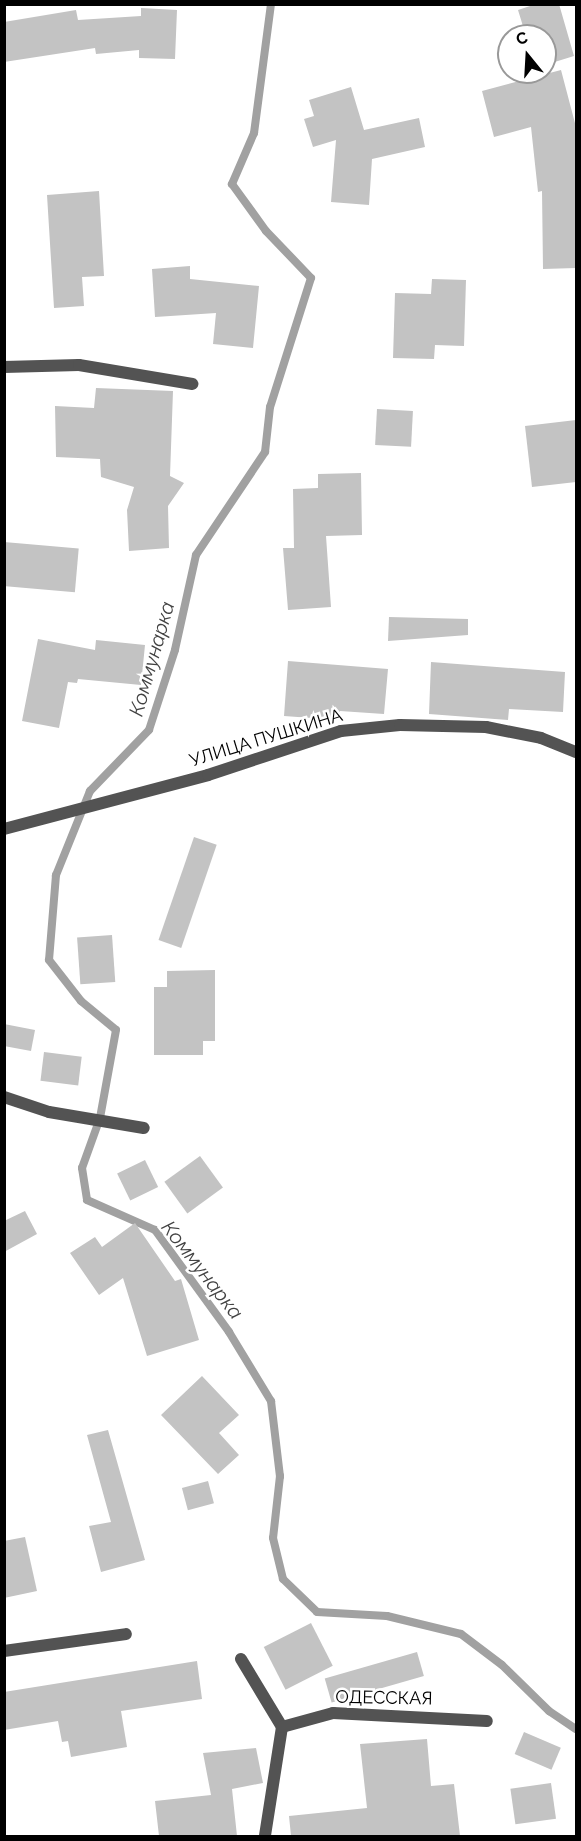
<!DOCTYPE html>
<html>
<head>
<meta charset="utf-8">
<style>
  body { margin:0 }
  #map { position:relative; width:581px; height:1841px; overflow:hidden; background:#fff; font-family:Raleway,sans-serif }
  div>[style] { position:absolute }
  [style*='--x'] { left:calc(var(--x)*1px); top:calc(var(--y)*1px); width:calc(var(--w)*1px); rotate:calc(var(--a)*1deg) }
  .stream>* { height:8px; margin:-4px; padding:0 4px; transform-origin:4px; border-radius:4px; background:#a1a1a1 }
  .building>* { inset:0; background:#c3c3c3; transform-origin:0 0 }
  .minor>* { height:12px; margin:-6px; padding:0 6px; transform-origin:6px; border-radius:6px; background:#535353 }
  span { translate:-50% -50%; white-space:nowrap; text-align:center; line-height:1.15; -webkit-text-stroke:5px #fff; paint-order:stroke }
  .street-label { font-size:18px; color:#000 }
  .water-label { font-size:20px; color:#424242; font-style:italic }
  .frame { position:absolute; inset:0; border:6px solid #000; pointer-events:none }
  .north { position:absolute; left:497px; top:24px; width:60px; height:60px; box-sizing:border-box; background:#fff; border:2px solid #999; border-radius:50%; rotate:342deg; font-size:16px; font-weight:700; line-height:24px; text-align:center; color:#000 }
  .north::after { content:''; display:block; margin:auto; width:21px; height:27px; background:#000; clip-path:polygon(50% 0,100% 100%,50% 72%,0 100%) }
</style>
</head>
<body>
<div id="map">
  <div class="stream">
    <div style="--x:271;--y:4;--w:130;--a:97.5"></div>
    <div style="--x:254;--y:133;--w:56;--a:113.3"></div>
    <div style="--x:232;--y:184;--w:58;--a:54.1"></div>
    <div style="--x:266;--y:231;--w:65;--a:46.2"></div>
    <div style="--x:311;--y:278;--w:135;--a:107.6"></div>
    <div style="--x:270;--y:407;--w:45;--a:96.3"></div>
    <div style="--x:265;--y:452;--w:124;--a:123.8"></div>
    <div style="--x:196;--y:555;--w:97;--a:102.5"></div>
    <div style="--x:175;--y:650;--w:84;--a:108"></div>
    <div style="--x:149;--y:730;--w:85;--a:134"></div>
    <div style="--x:90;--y:791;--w:91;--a:112"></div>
    <div style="--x:56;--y:875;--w:85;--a:94.7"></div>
    <div style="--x:49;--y:960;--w:52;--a:52"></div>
    <div style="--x:81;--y:1001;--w:45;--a:39.6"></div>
    <div style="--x:116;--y:1030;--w:89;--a:100.3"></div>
    <div style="--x:100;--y:1118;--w:53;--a:109.8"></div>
    <div style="--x:82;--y:1168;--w:32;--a:81"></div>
    <div style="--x:87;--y:1200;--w:74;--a:23.8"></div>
    <div style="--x:155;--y:1230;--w:126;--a:54"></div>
    <div style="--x:229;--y:1332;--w:81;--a:58.7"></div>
    <div style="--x:271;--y:1401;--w:76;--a:83.2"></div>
    <div style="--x:280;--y:1476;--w:62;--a:96.4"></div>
    <div style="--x:273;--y:1538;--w:42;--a:76.3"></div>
    <div style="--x:283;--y:1579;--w:47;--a:44.1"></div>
    <div style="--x:317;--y:1612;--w:70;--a:3.3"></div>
    <div style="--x:387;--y:1616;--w:76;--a:13.7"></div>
    <div style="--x:461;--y:1634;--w:51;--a:37.1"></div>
    <div style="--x:502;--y:1665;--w:66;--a:44.4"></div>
    <div style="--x:549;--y:1711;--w:32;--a:34"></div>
  </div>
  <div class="building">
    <div style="clip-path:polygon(536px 4px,559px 4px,574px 56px,545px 65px,545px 36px,526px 36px,518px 10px)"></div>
    <div style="clip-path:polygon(141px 8px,177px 10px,175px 59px,139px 58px,139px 50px,96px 54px,95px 48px,4px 62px,4px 22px,76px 10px,78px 20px,141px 16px)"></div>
    <div style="clip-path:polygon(561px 70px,576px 127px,576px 268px,543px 269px,542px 191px,538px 192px,531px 127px,494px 137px,482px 91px)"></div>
    <div style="clip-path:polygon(351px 87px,364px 130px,419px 118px,425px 147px,372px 159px,369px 205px,331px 202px,336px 140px,313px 147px,304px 119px,314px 116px,309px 100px)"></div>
    <div style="clip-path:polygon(99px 191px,104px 276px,82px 277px,84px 306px,54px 308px,47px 195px)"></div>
    <div style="clip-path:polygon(190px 266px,190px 279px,259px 286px,253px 348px,213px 344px,216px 313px,155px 317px,152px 269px)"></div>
    <div style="clip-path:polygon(432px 279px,466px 280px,464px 346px,435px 345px,434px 359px,393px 358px,395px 293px,431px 294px)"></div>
    <div style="clip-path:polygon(96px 388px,173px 391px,170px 476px,184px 483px,168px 506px,169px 548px,129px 551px,127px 510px,134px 487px,101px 477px,100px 459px,56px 457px,55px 406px,94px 408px)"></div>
    <div style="left:377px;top:409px;width:36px;height:36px;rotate:3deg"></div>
    <div style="clip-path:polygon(576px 420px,576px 482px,532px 487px,525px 426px)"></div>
    <div style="clip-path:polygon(361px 473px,362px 535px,326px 536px,331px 607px,288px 610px,283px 548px,294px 548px,293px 489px,318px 488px,318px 474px)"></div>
    <div style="left:4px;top:542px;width:75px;height:44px;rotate:5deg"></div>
    <div style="clip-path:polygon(389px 617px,468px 619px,468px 635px,388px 641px)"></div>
    <div style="clip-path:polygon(38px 639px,95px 650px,96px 640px,145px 645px,141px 685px,78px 679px,77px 683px,68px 682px,59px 728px,22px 721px)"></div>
    <div style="clip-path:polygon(288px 661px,388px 669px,384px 714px,340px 711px,339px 720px,284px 716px)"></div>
    <div style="clip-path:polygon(431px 662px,565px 672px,563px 712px,509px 709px,508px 720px,429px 714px)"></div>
    <div style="left:194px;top:837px;width:24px;height:109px;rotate:19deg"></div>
    <div style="left:112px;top:935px;width:47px;height:35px;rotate:86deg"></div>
    <div style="clip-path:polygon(215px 970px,215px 1041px,203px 1041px,203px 1055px,154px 1055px,154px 987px,167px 987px,167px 971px)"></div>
    <div style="clip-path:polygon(4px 1024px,35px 1030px,31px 1051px,4px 1046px)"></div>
    <div style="left:44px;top:1052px;width:38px;height:29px;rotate:7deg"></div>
    <div style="left:200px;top:1156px;width:39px;height:44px;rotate:54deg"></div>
    <div style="left:145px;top:1160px;width:30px;height:31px;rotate:64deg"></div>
    <div style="clip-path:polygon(25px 1211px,37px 1234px,4px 1252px,4px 1221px)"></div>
    <div style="clip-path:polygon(135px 1223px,175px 1281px,181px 1279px,199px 1340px,147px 1356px,123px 1278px,99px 1295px,70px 1253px,95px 1237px,102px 1247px)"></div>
    <div style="clip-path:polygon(202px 1376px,239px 1415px,219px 1433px,239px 1455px,218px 1474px,161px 1415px)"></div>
    <div style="clip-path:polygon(108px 1430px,145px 1560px,101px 1572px,89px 1526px,111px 1522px,87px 1435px)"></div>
    <div style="left:208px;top:1481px;width:23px;height:27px;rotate:75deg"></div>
    <div style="clip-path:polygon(25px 1537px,37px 1591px,4px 1598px,4px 1541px)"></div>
    <div style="left:311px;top:1623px;width:48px;height:53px;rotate:63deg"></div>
    <div style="left:417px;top:1652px;width:25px;height:96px;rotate:74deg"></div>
    <div style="clip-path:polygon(197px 1661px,202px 1699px,121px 1711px,127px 1747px,71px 1757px,68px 1741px,62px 1742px,58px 1721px,4px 1730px,4px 1692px)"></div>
    <div style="left:524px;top:1732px;width:40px;height:24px;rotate:23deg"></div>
    <div style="clip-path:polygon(427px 1739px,431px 1786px,454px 1784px,460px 1836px,291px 1836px,289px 1816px,367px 1808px,360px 1744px)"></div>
    <div style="clip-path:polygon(256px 1748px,263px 1783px,232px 1789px,237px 1836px,159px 1836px,155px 1801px,211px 1795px,203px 1753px)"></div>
    <div style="left:551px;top:1783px;width:36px;height:41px;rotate:82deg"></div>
  </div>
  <div class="minor">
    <div style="--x:4;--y:367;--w:75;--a:-1.5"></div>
    <div style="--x:79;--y:365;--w:115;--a:9.5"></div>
    <div style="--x:4;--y:829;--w:211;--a:-14.8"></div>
    <div style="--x:208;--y:775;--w:140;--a:-18.3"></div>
    <div style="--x:341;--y:731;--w:59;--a:-5.8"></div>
    <div style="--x:400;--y:725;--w:86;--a:1.3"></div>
    <div style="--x:486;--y:727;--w:56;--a:11.3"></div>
    <div style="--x:541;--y:738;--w:38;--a:22"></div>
    <div style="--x:4;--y:1097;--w:47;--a:18.4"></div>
    <div style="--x:49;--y:1112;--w:96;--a:9.6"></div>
    <div style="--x:4;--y:1651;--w:123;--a:-7.9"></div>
    <div style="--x:241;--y:1659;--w:79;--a:58.9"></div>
    <div style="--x:282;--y:1727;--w:110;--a:98.9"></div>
    <div style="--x:282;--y:1727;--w:53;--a:-15.4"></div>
    <div style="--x:333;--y:1713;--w:154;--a:3"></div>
  </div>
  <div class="street-label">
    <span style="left:266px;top:738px;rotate:-17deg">УЛИЦА ПУШКИНА</span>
    <span style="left:384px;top:1698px;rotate:1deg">ОДЕССКАЯ</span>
  </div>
  <div class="water-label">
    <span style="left:152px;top:659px;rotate:-74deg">Коммунарка</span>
    <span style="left:202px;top:1270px;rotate:52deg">Коммунарка</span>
  </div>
  <div class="frame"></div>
  <div class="north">С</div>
</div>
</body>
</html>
